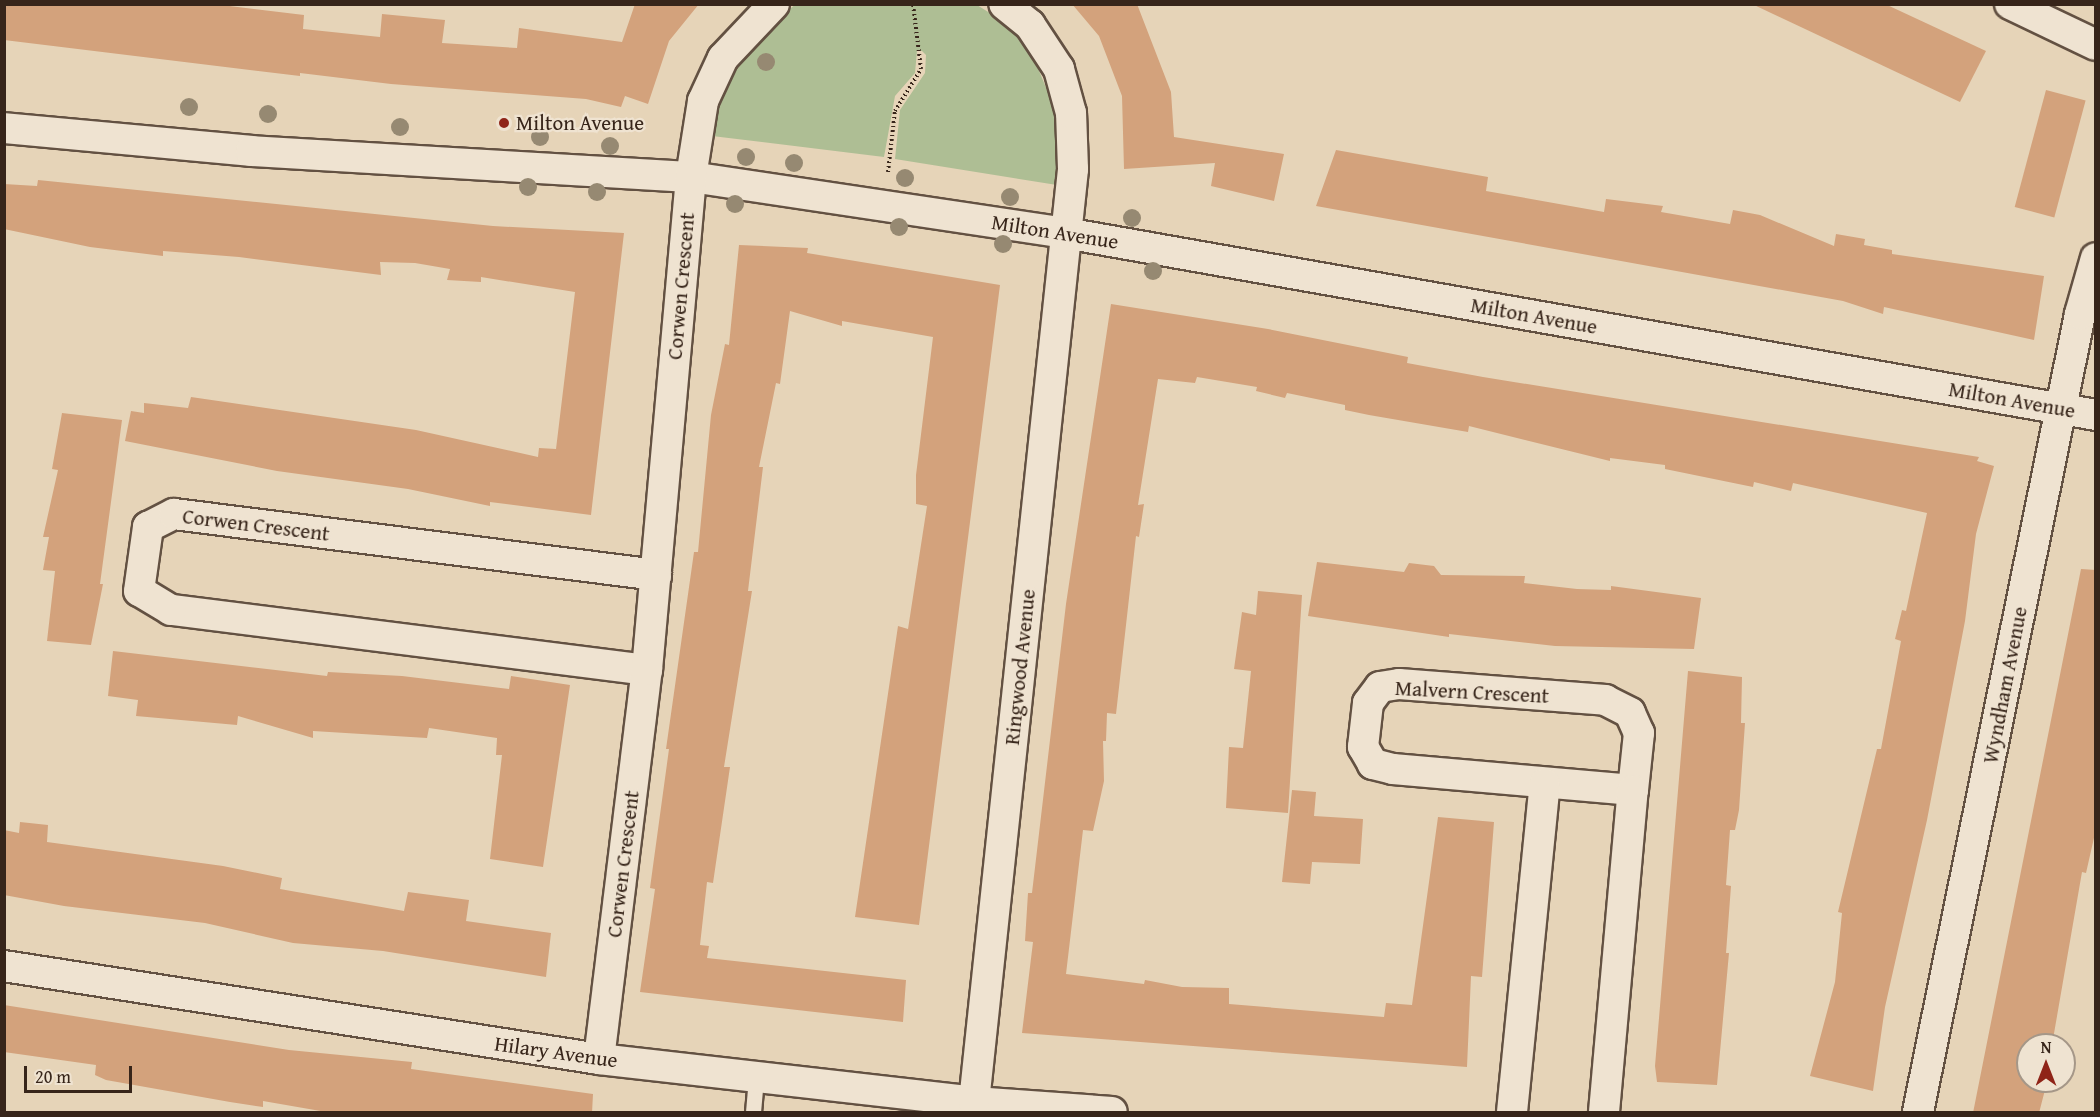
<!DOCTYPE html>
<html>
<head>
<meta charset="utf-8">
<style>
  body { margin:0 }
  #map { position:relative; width:2100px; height:1117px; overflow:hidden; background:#e6d4b8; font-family:"Gentium Book Plus",serif }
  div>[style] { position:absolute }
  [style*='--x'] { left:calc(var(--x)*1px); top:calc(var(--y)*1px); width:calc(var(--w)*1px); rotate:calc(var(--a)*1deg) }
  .green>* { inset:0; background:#aebe94 }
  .building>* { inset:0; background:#d3a27c; transform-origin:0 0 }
  .path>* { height:4px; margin-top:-2px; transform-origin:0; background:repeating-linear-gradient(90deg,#37251a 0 1.5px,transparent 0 4.5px) }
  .roads { filter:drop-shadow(2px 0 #635142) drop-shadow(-2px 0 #635142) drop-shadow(0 2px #635142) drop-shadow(0 -2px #635142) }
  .lane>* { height:15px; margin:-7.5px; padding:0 7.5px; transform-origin:7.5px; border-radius:7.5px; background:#efe3d1 }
  .street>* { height:30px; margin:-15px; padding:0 15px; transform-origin:15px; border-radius:15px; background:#efe3d1 }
  .trees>* { width:18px; height:18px; margin:-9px; border-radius:50%; background:#968972 }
  .dots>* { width:16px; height:16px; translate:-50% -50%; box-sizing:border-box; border:3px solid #efe3d1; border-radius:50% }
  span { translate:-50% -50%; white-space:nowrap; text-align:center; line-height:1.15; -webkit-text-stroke:4.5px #efe3d1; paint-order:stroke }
  .poi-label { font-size:21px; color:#37251a }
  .left { translate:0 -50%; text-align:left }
  .street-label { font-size:21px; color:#37251a }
  .frame { position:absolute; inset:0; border:6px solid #37251a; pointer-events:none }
  .north { position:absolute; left:2016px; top:1033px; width:60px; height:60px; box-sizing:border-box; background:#efe3d1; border:2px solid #a59788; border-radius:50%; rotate:0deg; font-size:16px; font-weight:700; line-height:24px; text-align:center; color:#37251a }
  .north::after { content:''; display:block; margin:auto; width:21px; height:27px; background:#8f2418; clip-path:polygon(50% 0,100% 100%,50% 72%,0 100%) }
  .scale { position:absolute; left:24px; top:1066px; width:108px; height:27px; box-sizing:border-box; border:3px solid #37251a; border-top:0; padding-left:8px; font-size:18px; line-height:21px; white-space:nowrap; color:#37251a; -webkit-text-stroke:4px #efe3d1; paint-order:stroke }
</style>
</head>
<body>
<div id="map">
  <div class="green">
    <div style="clip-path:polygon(796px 4px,977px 5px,1009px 25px,1035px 61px,1054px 107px,1059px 125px,1057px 185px,895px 159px,900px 110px,925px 73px,926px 55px,922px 51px,917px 51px,915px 73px,895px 96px,884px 157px,712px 136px,720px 100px,733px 71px,772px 23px)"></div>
  </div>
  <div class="building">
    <div style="clip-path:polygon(4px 4px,213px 4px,304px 15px,303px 29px,380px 37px,382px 14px,445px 20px,442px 43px,517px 48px,519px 28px,622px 42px,635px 4px,699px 4px,669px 41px,648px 104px,625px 96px,621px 107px,586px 99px,391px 84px,300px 73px,300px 76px,4px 40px)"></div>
    <div style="clip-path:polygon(1072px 4px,1137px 4px,1171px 92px,1174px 137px,1284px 154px,1274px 201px,1211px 186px,1215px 163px,1124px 169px,1122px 96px,1099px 36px)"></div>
    <div style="clip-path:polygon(1752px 4px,1885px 4px,1986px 51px,1960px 102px)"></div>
    <div style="left:2046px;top:90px;width:41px;height:121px;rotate:15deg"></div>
    <div style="clip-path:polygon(1336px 150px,1488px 177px,1486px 191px,1604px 212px,1606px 199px,1663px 206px,1661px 212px,1730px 224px,1733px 210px,1760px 215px,1834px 246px,1836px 234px,1865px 239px,1864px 245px,1892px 250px,1892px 254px,2044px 276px,2034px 340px,1884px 307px,1883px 314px,1843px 301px,1316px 206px)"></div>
    <div style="clip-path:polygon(38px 180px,493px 226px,624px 233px,591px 515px,490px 502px,490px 506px,408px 489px,277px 471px,125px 441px,131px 411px,144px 413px,144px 403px,188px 408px,191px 397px,416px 430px,538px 457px,539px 448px,556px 449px,575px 292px,481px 277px,481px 282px,447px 280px,450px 269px,415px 263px,380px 262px,381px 275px,239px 257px,163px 251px,163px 256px,90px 247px,4px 229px,4px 184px,37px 186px)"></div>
    <div style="clip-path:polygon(739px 245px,808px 248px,807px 253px,1000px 285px,919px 925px,855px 917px,898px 626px,908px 629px,927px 506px,916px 504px,916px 475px,933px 337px,842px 321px,842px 326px,790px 311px,780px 384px,776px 383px,759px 467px,763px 467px,748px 591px,752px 591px,724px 767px,730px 767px,713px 883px,707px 882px,700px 945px,709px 946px,707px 958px,906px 980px,903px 1022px,640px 992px,655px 889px,650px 888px,669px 749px,666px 749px,694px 552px,698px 552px,711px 415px,725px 344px,729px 345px)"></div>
    <div style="clip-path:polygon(1111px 304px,1268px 329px,1408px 357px,1407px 363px,1483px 377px,1979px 457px,1977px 461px,1994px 466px,1976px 534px,1965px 621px,1927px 820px,1885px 1007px,1873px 1091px,1810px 1076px,1835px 982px,1842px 913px,1838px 912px,1877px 749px,1881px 749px,1901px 641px,1895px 639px,1902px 610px,1906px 611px,1927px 513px,1793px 483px,1791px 491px,1754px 482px,1753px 487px,1665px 469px,1665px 465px,1610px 458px,1610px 461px,1469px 426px,1468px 432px,1369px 415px,1345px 410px,1345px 405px,1287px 393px,1285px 398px,1256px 391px,1257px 387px,1197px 377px,1195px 383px,1158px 379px,1138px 505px,1144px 504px,1139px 537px,1136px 536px,1116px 714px,1107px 713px,1106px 741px,1103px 741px,1104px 781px,1093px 831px,1083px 830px,1066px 974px,1144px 984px,1145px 980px,1182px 987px,1229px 988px,1229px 1004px,1384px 1017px,1386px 1003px,1412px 1005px,1438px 817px,1494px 822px,1482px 977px,1471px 976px,1467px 1067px,1022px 1033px,1033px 942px,1025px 941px,1028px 893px,1032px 893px,1066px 604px)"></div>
    <div style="clip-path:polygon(62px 413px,122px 420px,100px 584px,103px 584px,91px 645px,47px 641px,55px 571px,43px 570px,49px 537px,43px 537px,58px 470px,52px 469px)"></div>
    <div style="clip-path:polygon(1317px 562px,1404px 572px,1409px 563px,1434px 566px,1441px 575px,1525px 576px,1524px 583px,1577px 589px,1611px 590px,1611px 586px,1701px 598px,1694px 649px,1555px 646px,1449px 634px,1449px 637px,1308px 616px)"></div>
    <div style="clip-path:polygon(2081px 569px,2096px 570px,2096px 829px,2086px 873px,2082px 872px,2052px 1045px,2028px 1045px,2028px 1081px,2043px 1081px,2046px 1086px,2039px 1113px,1973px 1113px)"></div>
    <div style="clip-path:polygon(1258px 591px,1302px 595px,1288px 813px,1226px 808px,1229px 747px,1243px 748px,1251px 671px,1234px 669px,1242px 612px,1256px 615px)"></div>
    <div style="clip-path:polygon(113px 651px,327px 676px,328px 672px,402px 676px,509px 689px,511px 676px,570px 685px,543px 867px,490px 859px,502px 755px,496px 755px,497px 738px,429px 728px,427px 738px,313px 731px,313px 738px,238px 716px,237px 725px,136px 716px,138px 700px,108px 696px)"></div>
    <div style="clip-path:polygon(1688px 671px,1742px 677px,1741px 723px,1745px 723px,1739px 810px,1735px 830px,1730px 830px,1726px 885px,1731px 886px,1726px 953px,1729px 953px,1717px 1085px,1657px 1082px,1655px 1066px)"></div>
    <div style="clip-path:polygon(1292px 790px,1316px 792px,1314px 816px,1363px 819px,1360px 864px,1312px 862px,1310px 884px,1282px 882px)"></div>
    <div style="clip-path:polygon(20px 822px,48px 825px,47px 842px,223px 866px,282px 878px,280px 889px,404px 911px,408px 892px,469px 900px,466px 921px,551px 933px,546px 977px,383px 951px,293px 943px,205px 923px,64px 906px,4px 895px,4px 830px,19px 833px)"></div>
    <div style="clip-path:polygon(4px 1005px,289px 1050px,412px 1062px,411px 1069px,593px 1094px,592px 1113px,332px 1113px,263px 1101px,263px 1107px,230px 1102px,106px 1080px,95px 1075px,96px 1065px,4px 1052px)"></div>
  </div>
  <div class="path">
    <div style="--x:888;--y:172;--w:61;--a:-83.5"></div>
    <div style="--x:895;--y:111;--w:49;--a:-58.2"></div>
    <div style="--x:921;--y:69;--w:65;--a:-97"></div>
  </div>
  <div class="roads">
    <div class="lane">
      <div style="--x:753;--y:1112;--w:35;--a:-85"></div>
    </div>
    <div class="street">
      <div style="--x:2010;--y:4;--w:95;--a:25.5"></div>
      <div style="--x:4;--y:128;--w:248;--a:5.3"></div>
      <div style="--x:251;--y:151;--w:441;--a:3.4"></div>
      <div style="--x:691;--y:177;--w:378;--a:8.5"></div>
      <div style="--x:1065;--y:233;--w:1047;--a:10.01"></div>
      <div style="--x:647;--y:670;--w:480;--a:-172.8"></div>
      <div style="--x:171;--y:610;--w:37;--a:-149"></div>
      <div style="--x:139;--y:591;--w:65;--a:-82"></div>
      <div style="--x:148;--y:527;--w:29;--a:-27"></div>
      <div style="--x:174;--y:514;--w:486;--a:7.2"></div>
      <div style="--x:1399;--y:684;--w:207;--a:4.4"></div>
      <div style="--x:1605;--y:700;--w:28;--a:27"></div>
      <div style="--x:1630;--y:713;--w:22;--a:66"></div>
      <div style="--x:1639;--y:733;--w:57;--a:96"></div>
      <div style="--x:1633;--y:790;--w:241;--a:-175"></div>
      <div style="--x:1393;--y:769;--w:21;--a:-166"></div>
      <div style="--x:1373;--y:764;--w:20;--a:-120"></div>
      <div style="--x:1363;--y:747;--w:44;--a:-83.5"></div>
      <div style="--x:1368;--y:703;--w:20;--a:-53"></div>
      <div style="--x:1380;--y:687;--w:19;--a:-9"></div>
      <div style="--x:4;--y:966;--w:602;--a:8.88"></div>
      <div style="--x:599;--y:1059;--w:377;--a:6.5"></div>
      <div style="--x:974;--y:1102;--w:138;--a:4.1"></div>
      <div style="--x:599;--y:1059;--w:392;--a:-83"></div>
      <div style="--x:647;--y:670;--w:495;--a:-84.9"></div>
      <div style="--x:691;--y:177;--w:77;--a:-81"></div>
      <div style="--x:703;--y:101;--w:47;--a:-65.1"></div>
      <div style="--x:723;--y:58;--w:74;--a:-46.6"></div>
      <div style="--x:974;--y:1102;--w:938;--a:-83.94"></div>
      <div style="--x:1073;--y:169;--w:56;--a:-92"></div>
      <div style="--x:1071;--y:113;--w:46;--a:-105.3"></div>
      <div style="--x:1059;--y:69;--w:53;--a:-123.4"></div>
      <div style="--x:1030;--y:25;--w:33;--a:-141"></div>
      <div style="--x:1512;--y:1112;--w:330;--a:-84.3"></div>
      <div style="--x:1604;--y:1112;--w:323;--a:-84.9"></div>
      <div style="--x:1918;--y:1112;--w:814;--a:-78.52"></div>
      <div style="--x:2080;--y:314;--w:58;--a:-74.1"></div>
    </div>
  </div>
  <div class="trees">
    <div style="left:766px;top:62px"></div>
    <div style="left:189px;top:107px"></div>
    <div style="left:268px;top:114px"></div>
    <div style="left:400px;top:127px"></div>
    <div style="left:540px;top:137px"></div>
    <div style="left:610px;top:146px"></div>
    <div style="left:746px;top:157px"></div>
    <div style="left:794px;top:163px"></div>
    <div style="left:905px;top:178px"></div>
    <div style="left:528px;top:187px"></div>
    <div style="left:597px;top:192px"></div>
    <div style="left:1010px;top:197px"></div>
    <div style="left:735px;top:204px"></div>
    <div style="left:1132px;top:218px"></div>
    <div style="left:899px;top:227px"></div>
    <div style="left:1003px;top:244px"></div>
    <div style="left:1153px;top:271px"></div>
  </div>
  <div class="dots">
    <div style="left:504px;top:123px;background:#8f2418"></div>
  </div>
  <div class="poi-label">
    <span class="left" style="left:516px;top:123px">Milton Avenue</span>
  </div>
  <div class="street-label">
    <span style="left:1055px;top:232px;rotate:9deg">Milton Avenue</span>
    <span style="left:681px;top:286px;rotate:-85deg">Corwen Crescent</span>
    <span style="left:1534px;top:316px;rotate:10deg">Milton Avenue</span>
    <span style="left:2012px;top:400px;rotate:10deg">Milton Avenue</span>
    <span style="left:256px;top:525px;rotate:7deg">Corwen Crescent</span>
    <span style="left:1020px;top:667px;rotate:-84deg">Ringwood Avenue</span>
    <span style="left:2005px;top:685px;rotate:-79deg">Wyndham Avenue</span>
    <span style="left:1472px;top:692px;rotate:3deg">Malvern Crescent</span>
    <span style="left:623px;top:864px;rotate:-83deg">Corwen Crescent</span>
    <span style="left:556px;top:1052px;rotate:8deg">Hilary Avenue</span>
  </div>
  <div class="frame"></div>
  <div class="north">N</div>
  <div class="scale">20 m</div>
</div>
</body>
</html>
